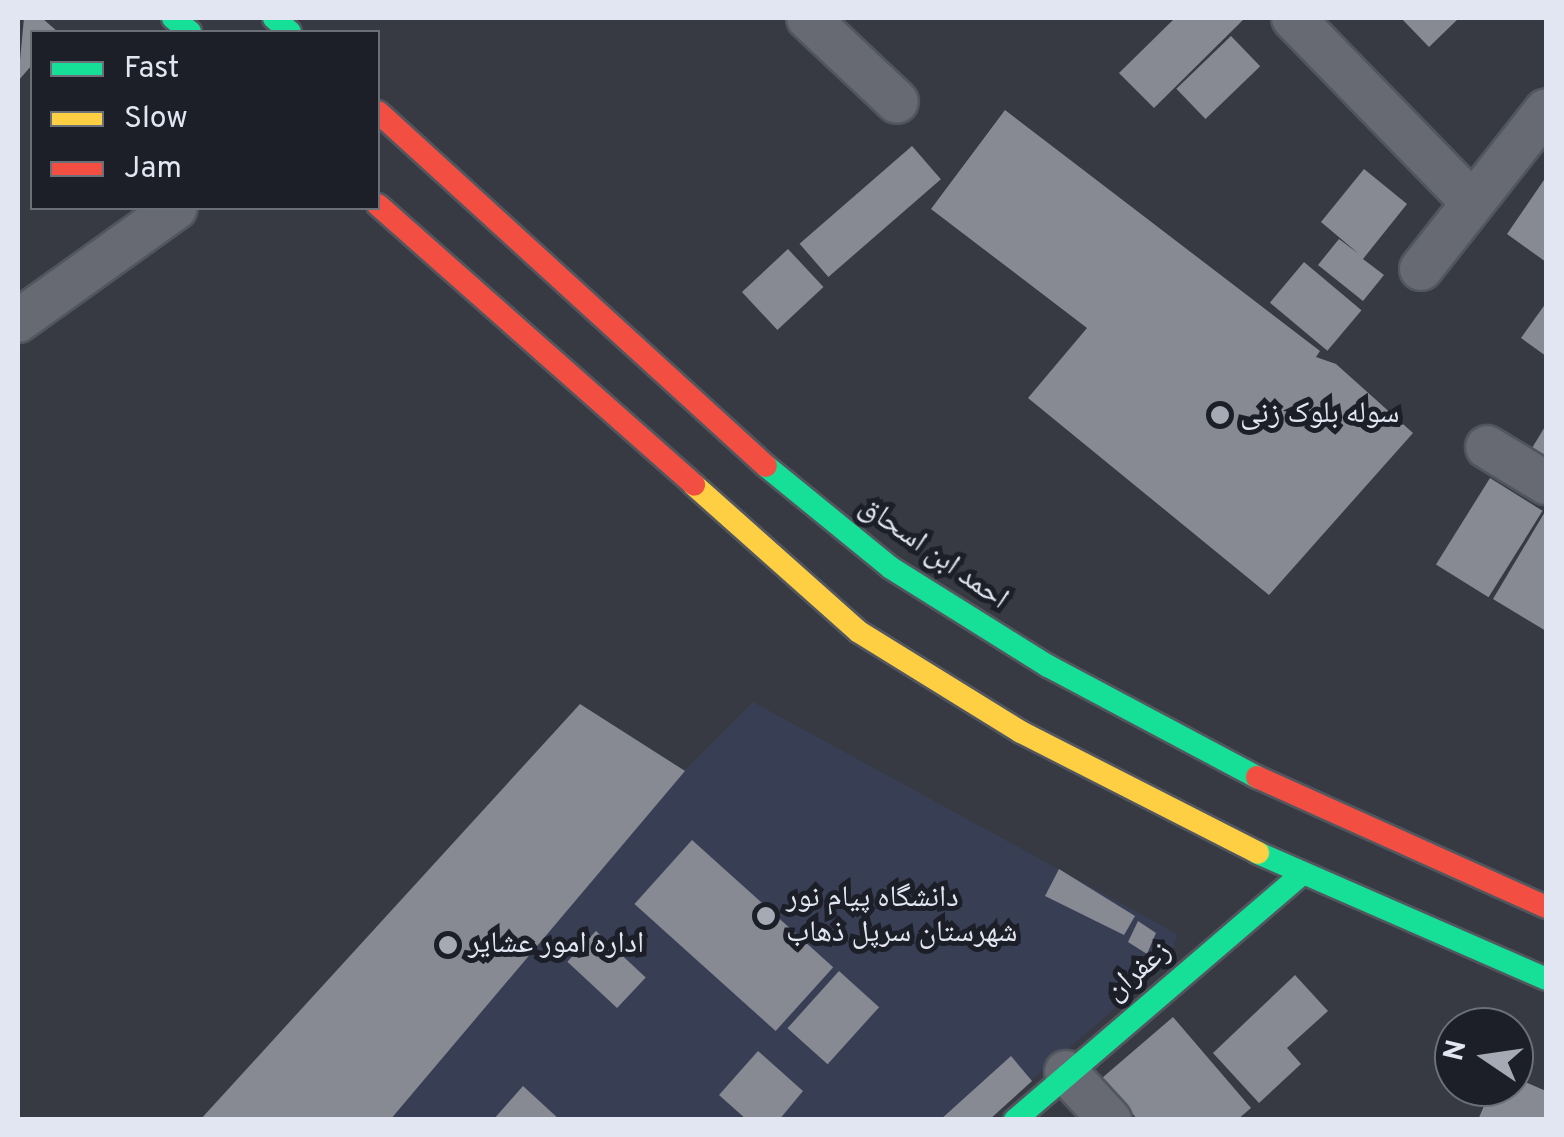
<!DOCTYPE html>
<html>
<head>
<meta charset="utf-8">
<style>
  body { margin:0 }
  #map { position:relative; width:1564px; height:1137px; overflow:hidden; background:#373a43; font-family:Overpass,"Noto Naskh Arabic",sans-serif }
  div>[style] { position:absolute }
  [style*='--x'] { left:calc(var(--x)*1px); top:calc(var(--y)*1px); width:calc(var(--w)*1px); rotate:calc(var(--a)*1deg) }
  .built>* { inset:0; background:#383f55 }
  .building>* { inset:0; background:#878a93; transform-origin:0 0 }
  .roads { filter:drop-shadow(2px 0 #52565e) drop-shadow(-2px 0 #52565e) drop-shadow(0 2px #52565e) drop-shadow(0 -2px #52565e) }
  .street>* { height:42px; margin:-21px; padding:0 21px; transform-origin:21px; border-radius:21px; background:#686a73 }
  .fast>* { height:22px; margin:-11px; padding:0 11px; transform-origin:11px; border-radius:11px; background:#16e098 }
  .slow>* { height:22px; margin:-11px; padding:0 11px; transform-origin:11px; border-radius:11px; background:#ffcf43 }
  .jam>* { height:22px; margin:-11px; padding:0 11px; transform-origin:11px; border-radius:11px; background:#f24e42 }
  .dots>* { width:28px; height:28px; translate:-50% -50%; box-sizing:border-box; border:5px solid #1c1f27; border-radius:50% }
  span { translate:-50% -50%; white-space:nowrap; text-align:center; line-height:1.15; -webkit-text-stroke:10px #1c1f27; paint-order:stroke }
  .poi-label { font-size:30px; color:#e2e6f2 }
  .left { translate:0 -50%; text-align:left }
  .street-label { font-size:30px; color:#e2e6f2 }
  .frame { position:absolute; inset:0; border:20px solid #e2e6f2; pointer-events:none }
  .legend { position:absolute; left:30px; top:30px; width:350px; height:180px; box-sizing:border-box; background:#1c1f27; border:2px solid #6b6f78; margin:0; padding:12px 18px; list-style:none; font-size:30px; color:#e2e6f2 }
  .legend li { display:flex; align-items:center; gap:20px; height:50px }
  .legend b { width:50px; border:2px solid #6b6f78 }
  .north { position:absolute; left:1434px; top:1007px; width:100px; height:100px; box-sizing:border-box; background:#1c1f27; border:2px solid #6b6f78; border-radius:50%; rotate:283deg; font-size:28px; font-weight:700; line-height:40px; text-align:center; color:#e2e6f2 }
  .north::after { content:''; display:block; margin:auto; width:35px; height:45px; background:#a6aab5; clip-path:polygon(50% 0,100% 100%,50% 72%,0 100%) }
</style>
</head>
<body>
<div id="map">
  <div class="built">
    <div style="clip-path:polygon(753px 702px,1177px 934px,1171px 960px,986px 1119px,200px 1120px,580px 704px,685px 770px)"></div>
  </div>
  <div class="building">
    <div style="clip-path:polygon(24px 18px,42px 18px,58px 32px,32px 32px,32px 65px,18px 81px)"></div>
    <div style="clip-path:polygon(1175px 18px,1245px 18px,1154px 108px,1119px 73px)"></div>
    <div style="clip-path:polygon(1401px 18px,1459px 18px,1429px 47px)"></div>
    <div style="left:1231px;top:36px;width:42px;height:76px;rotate:46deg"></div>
    <div style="clip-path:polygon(1005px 110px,1320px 351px,1316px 357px,1336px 364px,1413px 433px,1269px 595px,1028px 398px,1087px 328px,931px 209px)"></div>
    <div style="left:912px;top:146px;width:44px;height:149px;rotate:49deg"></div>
    <div style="clip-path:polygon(1364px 169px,1407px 204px,1363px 259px,1384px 275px,1363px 301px,1318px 265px,1339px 239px,1359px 254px,1321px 222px)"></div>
    <div style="clip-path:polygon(1546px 177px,1546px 262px,1507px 234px)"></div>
    <div style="left:788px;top:249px;width:52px;height:63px;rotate:47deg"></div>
    <div style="left:1304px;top:262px;width:75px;height:53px;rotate:40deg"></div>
    <div style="clip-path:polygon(1546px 303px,1546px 356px,1521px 338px)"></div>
    <div style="clip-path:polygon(1546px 425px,1546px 464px,1529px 453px)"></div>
    <div style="left:1490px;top:478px;width:62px;height:102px;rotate:32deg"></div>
    <div style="clip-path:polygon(1546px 510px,1546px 631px,1493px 599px)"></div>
    <div style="clip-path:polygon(580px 704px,685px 771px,390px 1120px,200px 1120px)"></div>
    <div style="left:692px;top:840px;width:190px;height:86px;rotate:42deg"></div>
    <div style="clip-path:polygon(1059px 869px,1135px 916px,1124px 935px,1045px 896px)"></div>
    <div style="clip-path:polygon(1138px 921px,1156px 933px,1147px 954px,1128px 942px)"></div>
    <div style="left:596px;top:931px;width:68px;height:42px;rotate:43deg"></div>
    <div style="left:839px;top:971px;width:54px;height:77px;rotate:42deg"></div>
    <div style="clip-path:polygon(1295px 975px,1328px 1011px,1287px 1048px,1301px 1064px,1259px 1103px,1213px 1053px)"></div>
    <div style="clip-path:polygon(1173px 1017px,1251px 1108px,1237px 1120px,1138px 1120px,1102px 1078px)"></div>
    <div style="clip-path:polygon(758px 1051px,803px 1091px,779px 1120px,747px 1120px,719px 1095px)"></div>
    <div style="clip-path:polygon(1011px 1056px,1032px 1081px,989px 1120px,940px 1120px)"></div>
    <div style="clip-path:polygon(1514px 1077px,1546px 1091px,1546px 1120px,1478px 1120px,1492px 1087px,1514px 1087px)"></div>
    <div style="clip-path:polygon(523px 1086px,560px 1120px,493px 1120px)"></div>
  </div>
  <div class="roads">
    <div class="street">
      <div style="--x:808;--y:18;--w:122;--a:43.3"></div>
      <div style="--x:1293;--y:18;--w:252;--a:45.8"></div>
      <div style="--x:1421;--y:269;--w:202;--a:-51.8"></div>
      <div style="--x:18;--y:321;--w:194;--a:-35.6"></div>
      <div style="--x:1487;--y:447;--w:69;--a:31.4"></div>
      <div style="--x:1066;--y:1072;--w:65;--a:47.5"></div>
    </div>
    <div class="fast">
      <div style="--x:173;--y:18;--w:22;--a:39"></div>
      <div style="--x:274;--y:18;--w:21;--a:41"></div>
      <div style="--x:766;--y:466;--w:161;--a:39.2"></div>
      <div style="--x:891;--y:568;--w:185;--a:32"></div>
      <div style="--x:1048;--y:666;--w:237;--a:28"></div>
      <div style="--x:1258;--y:853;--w:314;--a:23.6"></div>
      <div style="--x:1015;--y:1120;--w:379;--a:-40.6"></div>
    </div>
    <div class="slow">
      <div style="--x:694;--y:485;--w:221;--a:41.7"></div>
      <div style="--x:859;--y:632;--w:190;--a:31.7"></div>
      <div style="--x:1021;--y:732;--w:266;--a:27"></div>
    </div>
    <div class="jam">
      <div style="--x:378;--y:112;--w:525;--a:42.38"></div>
      <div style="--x:378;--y:205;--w:422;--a:41.5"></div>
      <div style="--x:1257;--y:777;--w:317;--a:24.2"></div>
    </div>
  </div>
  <div class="dots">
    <div style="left:1220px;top:415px;background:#a6aab5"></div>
    <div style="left:766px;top:916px;background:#a6aab5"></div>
    <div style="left:448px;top:945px;background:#a6aab5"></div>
  </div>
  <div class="poi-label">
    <span class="left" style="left:1240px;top:415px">سوله بلوک زنی</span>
    <span class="left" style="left:786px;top:916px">دانشگاه پیام نور<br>شهرستان سرپل ذهاب</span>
    <span class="left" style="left:468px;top:945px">اداره امور عشایر</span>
  </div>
  <div class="street-label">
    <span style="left:933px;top:554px;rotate:35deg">احمد ابن اسحاق</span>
    <span style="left:1139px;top:972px;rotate:-40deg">زعفران</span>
  </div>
  <div class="frame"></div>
  <ul class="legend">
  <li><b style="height:12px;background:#16e098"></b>Fast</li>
  <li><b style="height:12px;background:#ffcf43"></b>Slow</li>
  <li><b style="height:12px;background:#f24e42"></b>Jam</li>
  </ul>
  <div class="north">N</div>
</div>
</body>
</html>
